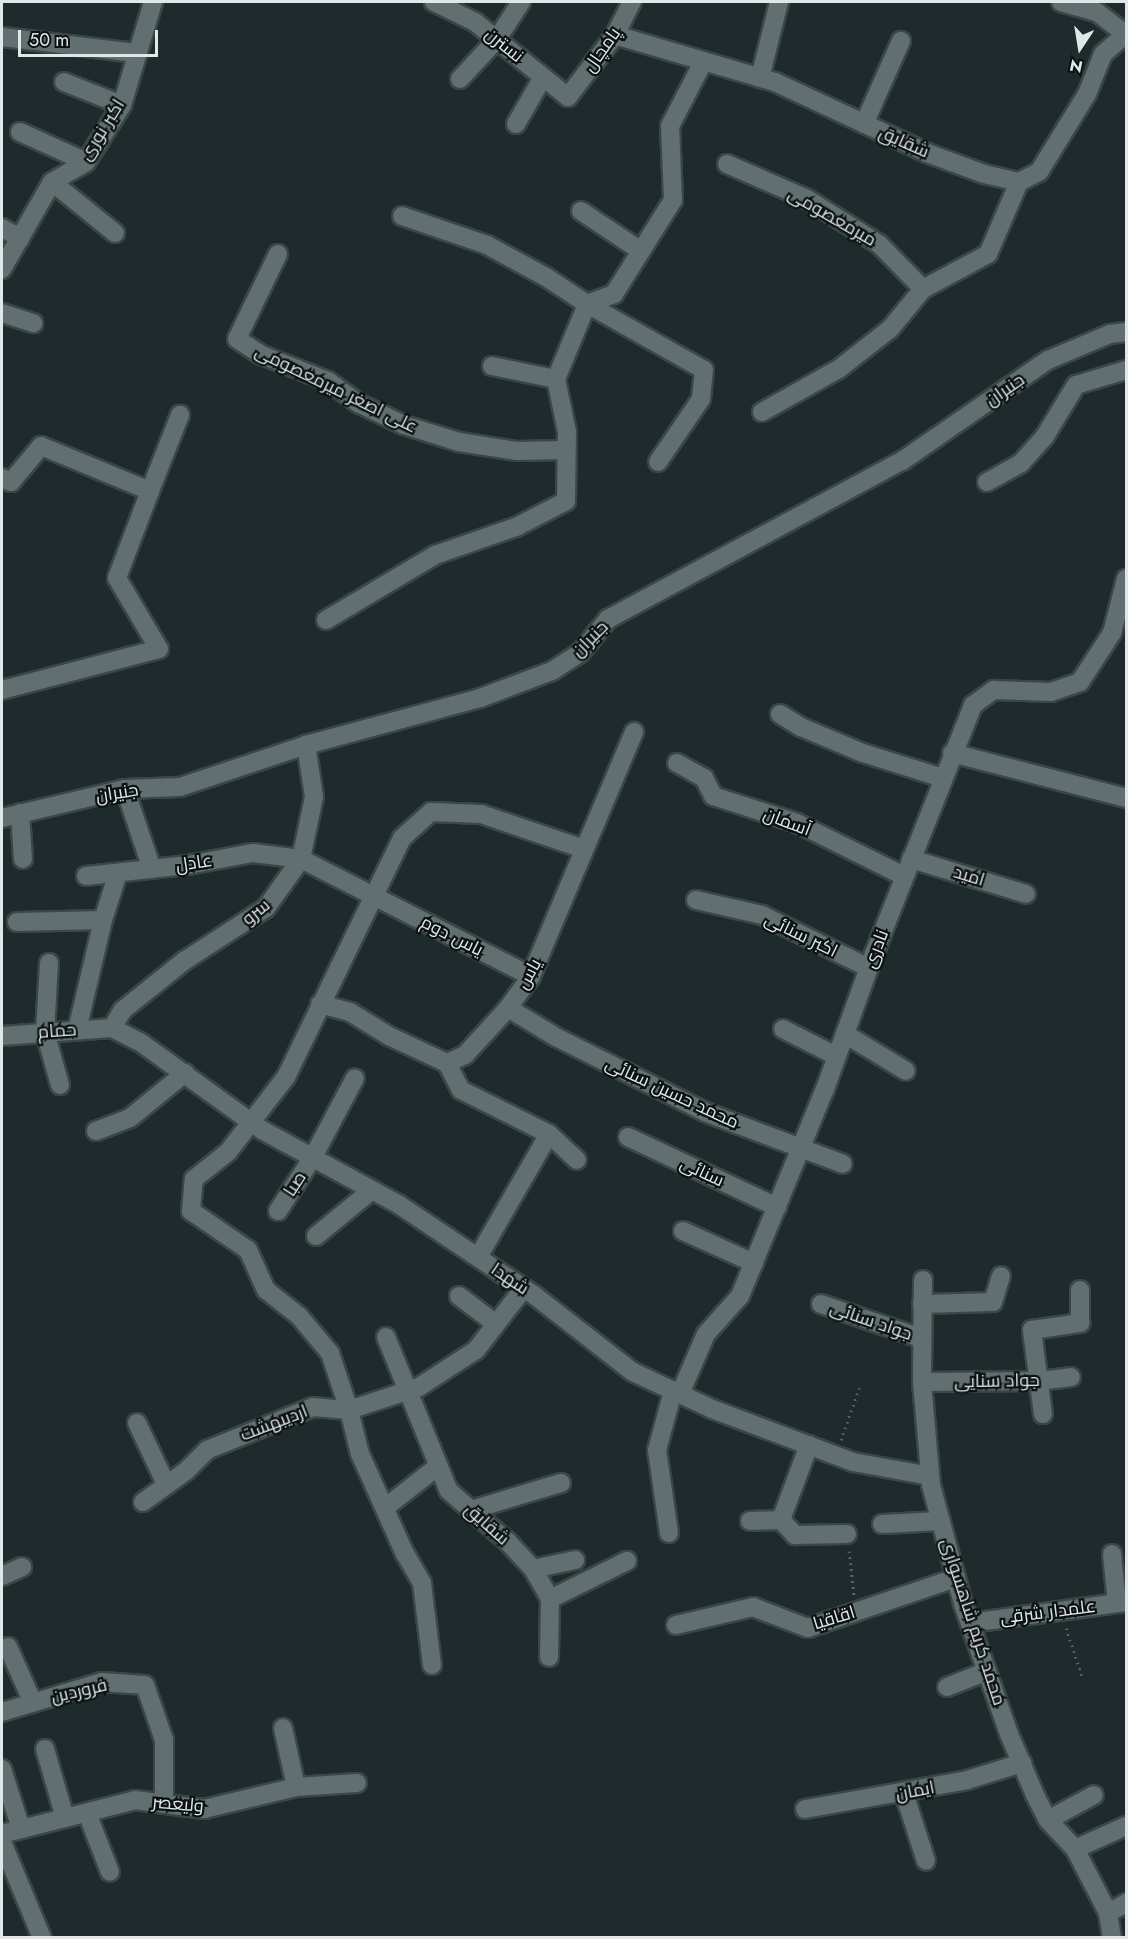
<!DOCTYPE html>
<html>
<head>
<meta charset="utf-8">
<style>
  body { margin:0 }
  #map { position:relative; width:1128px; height:1939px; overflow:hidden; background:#1e2a2c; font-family:Jost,Cairo,sans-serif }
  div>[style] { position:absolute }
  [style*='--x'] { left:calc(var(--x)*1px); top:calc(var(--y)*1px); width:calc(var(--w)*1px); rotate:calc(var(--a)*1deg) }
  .path>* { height:3px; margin-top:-1.5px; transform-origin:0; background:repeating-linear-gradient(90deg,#586364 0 1.5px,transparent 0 6px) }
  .roads { filter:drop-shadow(2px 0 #3b4647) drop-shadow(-2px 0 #3b4647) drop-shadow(0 2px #3b4647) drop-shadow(0 -2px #3b4647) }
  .minor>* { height:18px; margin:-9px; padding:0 9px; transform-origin:9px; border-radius:9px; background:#616f70 }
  span { translate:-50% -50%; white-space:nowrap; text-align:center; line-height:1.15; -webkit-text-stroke:4.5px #0c1212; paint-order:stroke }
  .street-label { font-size:18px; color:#e0e7e8 }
  .frame { position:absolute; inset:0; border:3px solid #e0e7e8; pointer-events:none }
  .north { position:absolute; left:1050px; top:18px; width:60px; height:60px; -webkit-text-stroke:4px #0c1212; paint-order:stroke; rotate:192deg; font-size:16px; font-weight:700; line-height:24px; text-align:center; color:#e0e7e8 }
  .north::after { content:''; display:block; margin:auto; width:21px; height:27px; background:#e0e7e8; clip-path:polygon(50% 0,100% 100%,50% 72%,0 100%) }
  .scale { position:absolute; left:18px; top:30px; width:140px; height:27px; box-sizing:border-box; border:3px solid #e0e7e8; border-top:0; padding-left:8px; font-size:18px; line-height:21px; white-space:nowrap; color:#e0e7e8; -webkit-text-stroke:4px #0c1212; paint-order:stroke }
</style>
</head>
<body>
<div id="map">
  <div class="path">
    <div style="--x:841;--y:1440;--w:60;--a:-70.7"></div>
    <div style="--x:849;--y:1551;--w:44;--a:83.5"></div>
    <div style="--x:1066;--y:1628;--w:51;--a:71.6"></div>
  </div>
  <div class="roads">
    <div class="minor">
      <div style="--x:434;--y:2;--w:46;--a:26"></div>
      <div style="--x:475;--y:22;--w:119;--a:38.9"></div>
      <div style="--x:568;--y:97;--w:78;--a:-52.8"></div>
      <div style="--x:615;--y:35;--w:37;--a:-63"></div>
      <div style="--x:1061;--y:2;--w:37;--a:16"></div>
      <div style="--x:1097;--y:12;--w:36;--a:38"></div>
      <div style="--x:615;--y:35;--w:167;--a:16.4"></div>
      <div style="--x:775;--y:82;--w:168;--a:25"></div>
      <div style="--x:927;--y:153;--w:61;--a:20.2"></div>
      <div style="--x:984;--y:174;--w:36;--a:13"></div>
      <div style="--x:1019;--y:182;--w:22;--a:-27"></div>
      <div style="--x:1039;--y:172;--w:92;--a:-58.4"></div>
      <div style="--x:1087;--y:94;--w:43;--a:-68.2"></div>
      <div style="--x:1103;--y:54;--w:30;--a:-41"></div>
      <div style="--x:2;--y:37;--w:135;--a:6.8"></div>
      <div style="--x:760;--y:78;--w:78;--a:-76"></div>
      <div style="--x:460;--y:79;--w:54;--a:-47.2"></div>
      <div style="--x:497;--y:39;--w:44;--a:-57"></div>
      <div style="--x:64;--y:82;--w:62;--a:21.6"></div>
      <div style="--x:516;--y:124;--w:54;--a:-60.1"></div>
      <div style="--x:864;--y:124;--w:91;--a:-66"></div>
      <div style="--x:20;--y:132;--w:72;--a:24.4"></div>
      <div style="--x:727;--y:164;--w:87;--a:23.6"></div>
      <div style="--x:807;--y:199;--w:85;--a:32"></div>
      <div style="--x:879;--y:244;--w:63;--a:45.6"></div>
      <div style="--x:52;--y:182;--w:81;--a:39"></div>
      <div style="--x:581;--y:211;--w:72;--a:33.7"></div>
      <div style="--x:402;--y:216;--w:90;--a:18.8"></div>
      <div style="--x:487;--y:245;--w:67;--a:28.5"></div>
      <div style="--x:546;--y:277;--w:49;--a:33.4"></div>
      <div style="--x:587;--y:304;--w:29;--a:-20"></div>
      <div style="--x:614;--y:294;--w:111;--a:-57.9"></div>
      <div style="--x:673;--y:200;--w:74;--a:-92.3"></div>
      <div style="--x:670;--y:126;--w:72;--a:-62.7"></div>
      <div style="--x:2;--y:228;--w:21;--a:29"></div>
      <div style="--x:278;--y:254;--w:94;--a:115.8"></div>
      <div style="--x:237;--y:339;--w:30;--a:33"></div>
      <div style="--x:262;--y:355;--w:71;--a:21.5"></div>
      <div style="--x:328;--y:381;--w:39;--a:36"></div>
      <div style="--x:360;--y:404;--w:49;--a:25.5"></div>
      <div style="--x:404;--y:425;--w:58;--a:17.2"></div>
      <div style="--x:459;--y:442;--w:59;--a:8.8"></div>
      <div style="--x:517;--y:451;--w:49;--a:-1.2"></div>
      <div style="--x:2;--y:269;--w:100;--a:-60.1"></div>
      <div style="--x:52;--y:182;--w:39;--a:-30"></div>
      <div style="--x:86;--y:162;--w:67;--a:-57.7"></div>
      <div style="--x:122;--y:105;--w:108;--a:-73.2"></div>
      <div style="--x:2;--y:313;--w:33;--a:18"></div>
      <div style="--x:492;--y:366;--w:65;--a:11.5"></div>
      <div style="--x:762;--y:412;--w:90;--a:-29.4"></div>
      <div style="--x:840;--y:368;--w:63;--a:-38"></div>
      <div style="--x:890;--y:329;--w:52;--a:-50.5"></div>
      <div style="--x:923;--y:289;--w:74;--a:-28.3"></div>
      <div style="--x:988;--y:254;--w:78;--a:-66.7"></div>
      <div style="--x:2;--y:478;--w:10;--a:24"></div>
      <div style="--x:11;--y:482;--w:47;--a:-50.2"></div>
      <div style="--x:41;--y:446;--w:118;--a:22.4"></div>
      <div style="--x:150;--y:491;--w:93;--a:110.8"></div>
      <div style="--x:117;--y:578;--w:82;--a:59.4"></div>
      <div style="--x:159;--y:649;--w:162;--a:165.4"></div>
      <div style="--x:987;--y:482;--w:39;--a:-29"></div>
      <div style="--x:1021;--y:463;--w:36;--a:-48"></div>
      <div style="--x:1045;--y:436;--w:60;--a:-58.7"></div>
      <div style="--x:1076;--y:385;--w:52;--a:-16.7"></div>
      <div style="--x:150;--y:491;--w:82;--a:-68.5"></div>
      <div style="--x:326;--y:620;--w:127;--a:-30.8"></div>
      <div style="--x:435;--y:555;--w:86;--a:-19.1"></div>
      <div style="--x:516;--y:527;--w:56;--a:-27.5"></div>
      <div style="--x:566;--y:501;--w:69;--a:-89.2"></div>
      <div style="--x:567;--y:432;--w:54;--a:-101.7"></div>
      <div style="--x:556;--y:379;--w:81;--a:-67.5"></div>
      <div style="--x:587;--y:304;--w:134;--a:29.4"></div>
      <div style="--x:704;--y:370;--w:29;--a:96"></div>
      <div style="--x:701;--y:399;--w:76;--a:124.3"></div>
      <div style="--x:780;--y:714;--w:25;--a:32"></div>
      <div style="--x:801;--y:727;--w:67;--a:22.8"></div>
      <div style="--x:863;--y:753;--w:84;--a:17.4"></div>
      <div style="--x:952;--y:753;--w:180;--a:14.5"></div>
      <div style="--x:677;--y:763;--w:31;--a:29"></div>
      <div style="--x:704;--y:778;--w:20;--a:63"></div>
      <div style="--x:713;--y:796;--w:88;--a:17.8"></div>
      <div style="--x:797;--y:823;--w:119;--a:26.4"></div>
      <div style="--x:125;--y:789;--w:84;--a:71.4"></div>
      <div style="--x:20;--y:813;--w:46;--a:86.3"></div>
      <div style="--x:2;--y:818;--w:126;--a:-13.3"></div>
      <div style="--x:125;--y:789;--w:55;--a:-2.1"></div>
      <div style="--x:180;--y:787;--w:133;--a:-18.4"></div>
      <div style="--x:306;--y:745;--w:180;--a:-15.1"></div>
      <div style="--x:480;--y:698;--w:77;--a:-20.6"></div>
      <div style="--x:552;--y:671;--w:33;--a:-33"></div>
      <div style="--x:580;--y:653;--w:44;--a:-50.5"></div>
      <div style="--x:608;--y:619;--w:334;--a:-28.3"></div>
      <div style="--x:902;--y:461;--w:178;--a:-34.7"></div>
      <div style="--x:1048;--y:360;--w:67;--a:-22.8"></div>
      <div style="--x:1110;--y:334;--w:16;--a:-7"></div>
      <div style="--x:911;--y:859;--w:120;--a:16.9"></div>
      <div style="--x:86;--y:876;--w:103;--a:-6.2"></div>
      <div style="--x:188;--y:865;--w:66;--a:-10.5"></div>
      <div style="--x:253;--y:853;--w:48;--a:7.1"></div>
      <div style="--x:301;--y:859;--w:258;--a:27"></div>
      <div style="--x:696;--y:900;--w:68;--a:12.8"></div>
      <div style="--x:762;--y:915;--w:119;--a:26.4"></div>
      <div style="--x:103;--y:920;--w:49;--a:-72.3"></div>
      <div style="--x:17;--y:922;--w:86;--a:-1.3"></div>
      <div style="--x:103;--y:920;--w:113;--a:103.3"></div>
      <div style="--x:49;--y:963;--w:69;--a:93.3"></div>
      <div style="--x:45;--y:1032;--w:55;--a:74.2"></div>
      <div style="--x:320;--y:1004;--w:31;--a:15"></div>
      <div style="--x:350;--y:1012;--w:46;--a:31.6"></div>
      <div style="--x:389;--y:1036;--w:64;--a:25"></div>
      <div style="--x:447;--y:1063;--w:20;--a:-24"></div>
      <div style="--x:465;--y:1055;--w:64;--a:-47.5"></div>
      <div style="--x:508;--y:1008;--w:39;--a:-54"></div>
      <div style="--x:531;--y:976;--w:265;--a:-67.1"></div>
      <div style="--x:508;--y:1008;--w:56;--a:31.1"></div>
      <div style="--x:556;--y:1037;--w:167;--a:26.7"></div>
      <div style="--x:705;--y:1112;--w:147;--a:20.6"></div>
      <div style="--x:112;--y:1028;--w:21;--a:-59"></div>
      <div style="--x:123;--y:1010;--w:78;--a:-38.8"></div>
      <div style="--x:184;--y:961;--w:98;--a:-32.9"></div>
      <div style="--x:266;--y:908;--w:60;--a:-54.5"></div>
      <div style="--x:301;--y:859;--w:63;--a:-78.2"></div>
      <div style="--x:314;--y:797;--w:53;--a:-98.7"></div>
      <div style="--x:783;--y:1029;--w:59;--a:27"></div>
      <div style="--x:845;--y:1034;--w:71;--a:31.2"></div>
      <div style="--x:2;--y:1036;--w:110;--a:-4.2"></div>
      <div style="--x:112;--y:1028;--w:31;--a:27"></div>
      <div style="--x:140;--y:1042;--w:150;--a:35.8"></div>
      <div style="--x:262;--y:1130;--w:155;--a:28.6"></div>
      <div style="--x:398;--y:1204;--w:164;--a:33.8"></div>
      <div style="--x:534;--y:1295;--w:125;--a:37.9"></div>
      <div style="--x:633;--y:1372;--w:87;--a:25.1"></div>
      <div style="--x:712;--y:1409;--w:151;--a:20.6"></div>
      <div style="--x:853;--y:1462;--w:78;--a:10.3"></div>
      <div style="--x:447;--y:1063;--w:30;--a:63"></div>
      <div style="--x:461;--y:1090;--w:98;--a:26.6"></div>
      <div style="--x:549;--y:1134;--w:38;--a:43"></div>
      <div style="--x:96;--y:1131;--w:36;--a:-21"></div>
      <div style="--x:130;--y:1118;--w:71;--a:-39.3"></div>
      <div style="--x:628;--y:1137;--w:165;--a:25.2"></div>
      <div style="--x:278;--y:1211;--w:64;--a:-57.1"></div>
      <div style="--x:313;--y:1157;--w:89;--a:-62"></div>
      <div style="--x:683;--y:1231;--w:78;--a:24.3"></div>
      <div style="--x:316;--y:1236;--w:72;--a:-39.4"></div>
      <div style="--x:478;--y:1257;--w:142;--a:-60"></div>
      <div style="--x:923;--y:1280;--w:102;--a:90.6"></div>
      <div style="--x:922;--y:1382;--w:103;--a:85"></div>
      <div style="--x:931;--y:1485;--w:123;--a:74.9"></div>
      <div style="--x:963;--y:1604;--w:138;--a:70.5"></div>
      <div style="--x:1009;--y:1734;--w:66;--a:66.9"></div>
      <div style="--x:1035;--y:1795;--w:28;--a:63"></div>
      <div style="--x:1048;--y:1820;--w:40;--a:47"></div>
      <div style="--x:1075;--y:1849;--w:72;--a:62.7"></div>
      <div style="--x:1108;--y:1913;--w:25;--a:81"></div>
      <div style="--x:459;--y:1296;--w:46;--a:37.1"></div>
      <div style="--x:821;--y:1304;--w:106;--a:18.8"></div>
      <div style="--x:922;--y:1304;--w:71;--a:-1.6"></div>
      <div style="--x:993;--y:1302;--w:27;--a:-73"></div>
      <div style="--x:386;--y:1337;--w:166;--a:67.8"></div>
      <div style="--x:449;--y:1491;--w:78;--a:40.8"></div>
      <div style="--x:508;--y:1542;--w:37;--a:47"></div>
      <div style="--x:533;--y:1569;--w:34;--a:60"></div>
      <div style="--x:550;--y:1599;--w:58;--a:91"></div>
      <div style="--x:922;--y:1382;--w:117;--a:-0.5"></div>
      <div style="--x:1039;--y:1381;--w:32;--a:-7"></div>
      <div style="--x:680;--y:1394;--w:65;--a:-66.6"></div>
      <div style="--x:706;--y:1334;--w:51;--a:-48.2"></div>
      <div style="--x:740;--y:1296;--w:224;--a:-67.7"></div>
      <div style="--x:825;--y:1089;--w:144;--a:-70.1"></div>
      <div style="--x:874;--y:954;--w:268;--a:-68.3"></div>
      <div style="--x:973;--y:705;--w:26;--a:-36"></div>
      <div style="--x:994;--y:690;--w:57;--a:2"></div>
      <div style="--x:1051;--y:692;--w:31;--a:-19"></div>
      <div style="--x:1080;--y:682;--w:59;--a:-56.9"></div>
      <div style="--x:1112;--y:633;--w:56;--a:-75.5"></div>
      <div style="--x:1043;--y:1414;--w:85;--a:-97.5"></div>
      <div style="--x:1032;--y:1330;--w:49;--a:-8.3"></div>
      <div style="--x:1080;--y:1323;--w:33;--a:-90"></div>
      <div style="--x:137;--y:1423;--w:68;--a:64.6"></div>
      <div style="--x:809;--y:1445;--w:80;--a:110.5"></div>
      <div style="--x:781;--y:1520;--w:21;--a:47"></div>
      <div style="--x:795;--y:1535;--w:52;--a:-1.1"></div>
      <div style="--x:143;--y:1502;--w:53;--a:-35.8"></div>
      <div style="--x:186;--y:1471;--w:30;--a:-45"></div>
      <div style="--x:207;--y:1450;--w:114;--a:-22.1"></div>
      <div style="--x:313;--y:1407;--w:36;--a:5"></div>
      <div style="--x:349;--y:1410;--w:74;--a:-18.2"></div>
      <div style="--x:419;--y:1387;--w:68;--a:-33"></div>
      <div style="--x:476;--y:1350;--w:78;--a:-52.3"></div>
      <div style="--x:386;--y:1507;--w:65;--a:-38.1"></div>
      <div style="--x:471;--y:1510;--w:94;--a:-16.7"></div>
      <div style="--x:750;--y:1521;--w:31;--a:-2"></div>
      <div style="--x:882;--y:1524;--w:59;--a:-2.9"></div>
      <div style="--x:669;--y:1533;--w:84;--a:-98.2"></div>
      <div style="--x:657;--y:1450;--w:61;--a:-74.8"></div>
      <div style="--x:1112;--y:1554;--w:49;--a:84.2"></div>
      <div style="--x:533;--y:1569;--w:43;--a:-12.1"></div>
      <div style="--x:2;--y:1576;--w:22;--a:-24"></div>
      <div style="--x:550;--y:1599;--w:86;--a:-26.3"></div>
      <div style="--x:970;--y:1623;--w:157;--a:-7.7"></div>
      <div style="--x:676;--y:1625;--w:79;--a:-13.2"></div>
      <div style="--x:753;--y:1607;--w:59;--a:20.9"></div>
      <div style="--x:808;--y:1628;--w:156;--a:-18.7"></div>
      <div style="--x:8;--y:1647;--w:61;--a:65.9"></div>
      <div style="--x:432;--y:1665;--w:83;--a:-97"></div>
      <div style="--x:422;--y:1583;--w:34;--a:-120"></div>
      <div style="--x:405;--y:1554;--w:110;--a:-114.2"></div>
      <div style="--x:360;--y:1454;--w:45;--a:-104"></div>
      <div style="--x:349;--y:1410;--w:60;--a:-108.4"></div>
      <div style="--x:330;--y:1353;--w:48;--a:-130"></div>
      <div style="--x:299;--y:1316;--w:42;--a:-141.8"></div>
      <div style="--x:266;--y:1290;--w:44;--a:-114.2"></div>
      <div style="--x:248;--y:1250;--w:69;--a:-145.6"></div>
      <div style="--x:191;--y:1211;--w:32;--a:-85"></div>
      <div style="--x:194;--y:1179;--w:43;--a:-38.5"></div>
      <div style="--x:228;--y:1152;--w:95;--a:-52.3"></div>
      <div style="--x:286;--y:1077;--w:266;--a:-64.1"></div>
      <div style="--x:402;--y:838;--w:39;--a:-42"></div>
      <div style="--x:431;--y:812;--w:50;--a:2.3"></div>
      <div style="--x:481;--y:814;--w:109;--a:18.8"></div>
      <div style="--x:947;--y:1687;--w:43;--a:-21.8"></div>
      <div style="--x:2;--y:1712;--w:104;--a:-16.7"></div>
      <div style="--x:102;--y:1682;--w:43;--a:4"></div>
      <div style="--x:145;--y:1685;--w:58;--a:70.9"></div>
      <div style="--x:164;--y:1740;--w:62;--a:90"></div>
      <div style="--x:283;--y:1728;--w:60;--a:77.6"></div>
      <div style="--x:45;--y:1749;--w:72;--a:73.8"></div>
      <div style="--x:2;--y:1769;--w:63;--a:72.4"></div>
      <div style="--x:904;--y:1793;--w:71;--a:72.1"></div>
      <div style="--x:805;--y:1809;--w:165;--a:-10.1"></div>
      <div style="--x:967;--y:1780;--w:58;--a:-17.2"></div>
      <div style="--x:87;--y:1813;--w:63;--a:68.7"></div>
      <div style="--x:1048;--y:1820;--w:52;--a:-28.5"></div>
      <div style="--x:2;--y:1834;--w:137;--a:-14.3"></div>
      <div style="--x:135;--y:1800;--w:70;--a:7.4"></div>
      <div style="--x:204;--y:1809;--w:95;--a:-13.4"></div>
      <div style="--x:296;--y:1787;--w:61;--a:-3.8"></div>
      <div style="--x:2;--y:1842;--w:104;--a:67.4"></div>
      <div style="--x:1075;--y:1849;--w:56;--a:-24.3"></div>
      <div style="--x:1108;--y:1913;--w:21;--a:-29"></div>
    </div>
  </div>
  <div class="street-label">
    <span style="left:504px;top:45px;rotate:39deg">نسترن</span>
    <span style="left:602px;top:50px;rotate:-55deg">پامچال</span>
    <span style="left:102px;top:130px;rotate:-58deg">اکبر نوری</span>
    <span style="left:904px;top:142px;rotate:24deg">شقایق</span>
    <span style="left:832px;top:217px;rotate:30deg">میرمعصومی</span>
    <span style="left:336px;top:389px;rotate:26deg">علی اصغر میرمعصومی</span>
    <span style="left:1005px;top:390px;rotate:-35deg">جنیران</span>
    <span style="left:590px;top:639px;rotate:-45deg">جنیران</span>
    <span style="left:117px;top:793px;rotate:-9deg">جنیران</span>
    <span style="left:787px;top:822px;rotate:21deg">آسمان</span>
    <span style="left:194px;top:863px;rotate:-9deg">عادل</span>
    <span style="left:969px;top:876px;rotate:17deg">امید</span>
    <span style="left:256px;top:912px;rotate:-39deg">سرو</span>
    <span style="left:801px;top:935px;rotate:26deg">اکبر سنائی</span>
    <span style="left:452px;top:936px;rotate:27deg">یاس دوم</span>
    <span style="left:876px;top:949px;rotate:-69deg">نادری</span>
    <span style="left:529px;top:974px;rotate:-61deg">یاس</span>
    <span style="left:57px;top:1031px;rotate:-4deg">حمام</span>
    <span style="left:672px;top:1093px;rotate:25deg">محمد حسین سنائی</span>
    <span style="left:702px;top:1172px;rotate:25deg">سنائی</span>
    <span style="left:295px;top:1184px;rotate:-57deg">صبا</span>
    <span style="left:510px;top:1279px;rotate:34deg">شهدا</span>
    <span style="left:871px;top:1321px;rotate:19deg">جواد سنائی</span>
    <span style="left:997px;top:1381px;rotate:-1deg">جواد سنایی</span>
    <span style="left:274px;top:1423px;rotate:-21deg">اردیبهشت</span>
    <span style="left:487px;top:1524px;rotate:42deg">شقایق</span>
    <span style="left:1048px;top:1612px;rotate:-7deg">علمدار شرقی</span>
    <span style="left:834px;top:1618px;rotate:-17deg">اقاقیا</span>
    <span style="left:973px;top:1622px;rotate:72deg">محمد کریم شاهسواری</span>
    <span style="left:79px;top:1691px;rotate:-13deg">فروردین</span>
    <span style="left:915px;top:1791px;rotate:-11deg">ایمان</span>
    <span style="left:178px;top:1804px;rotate:5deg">ولیعصر</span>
  </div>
  <div class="frame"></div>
  <div class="north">N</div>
  <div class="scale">50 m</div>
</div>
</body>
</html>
